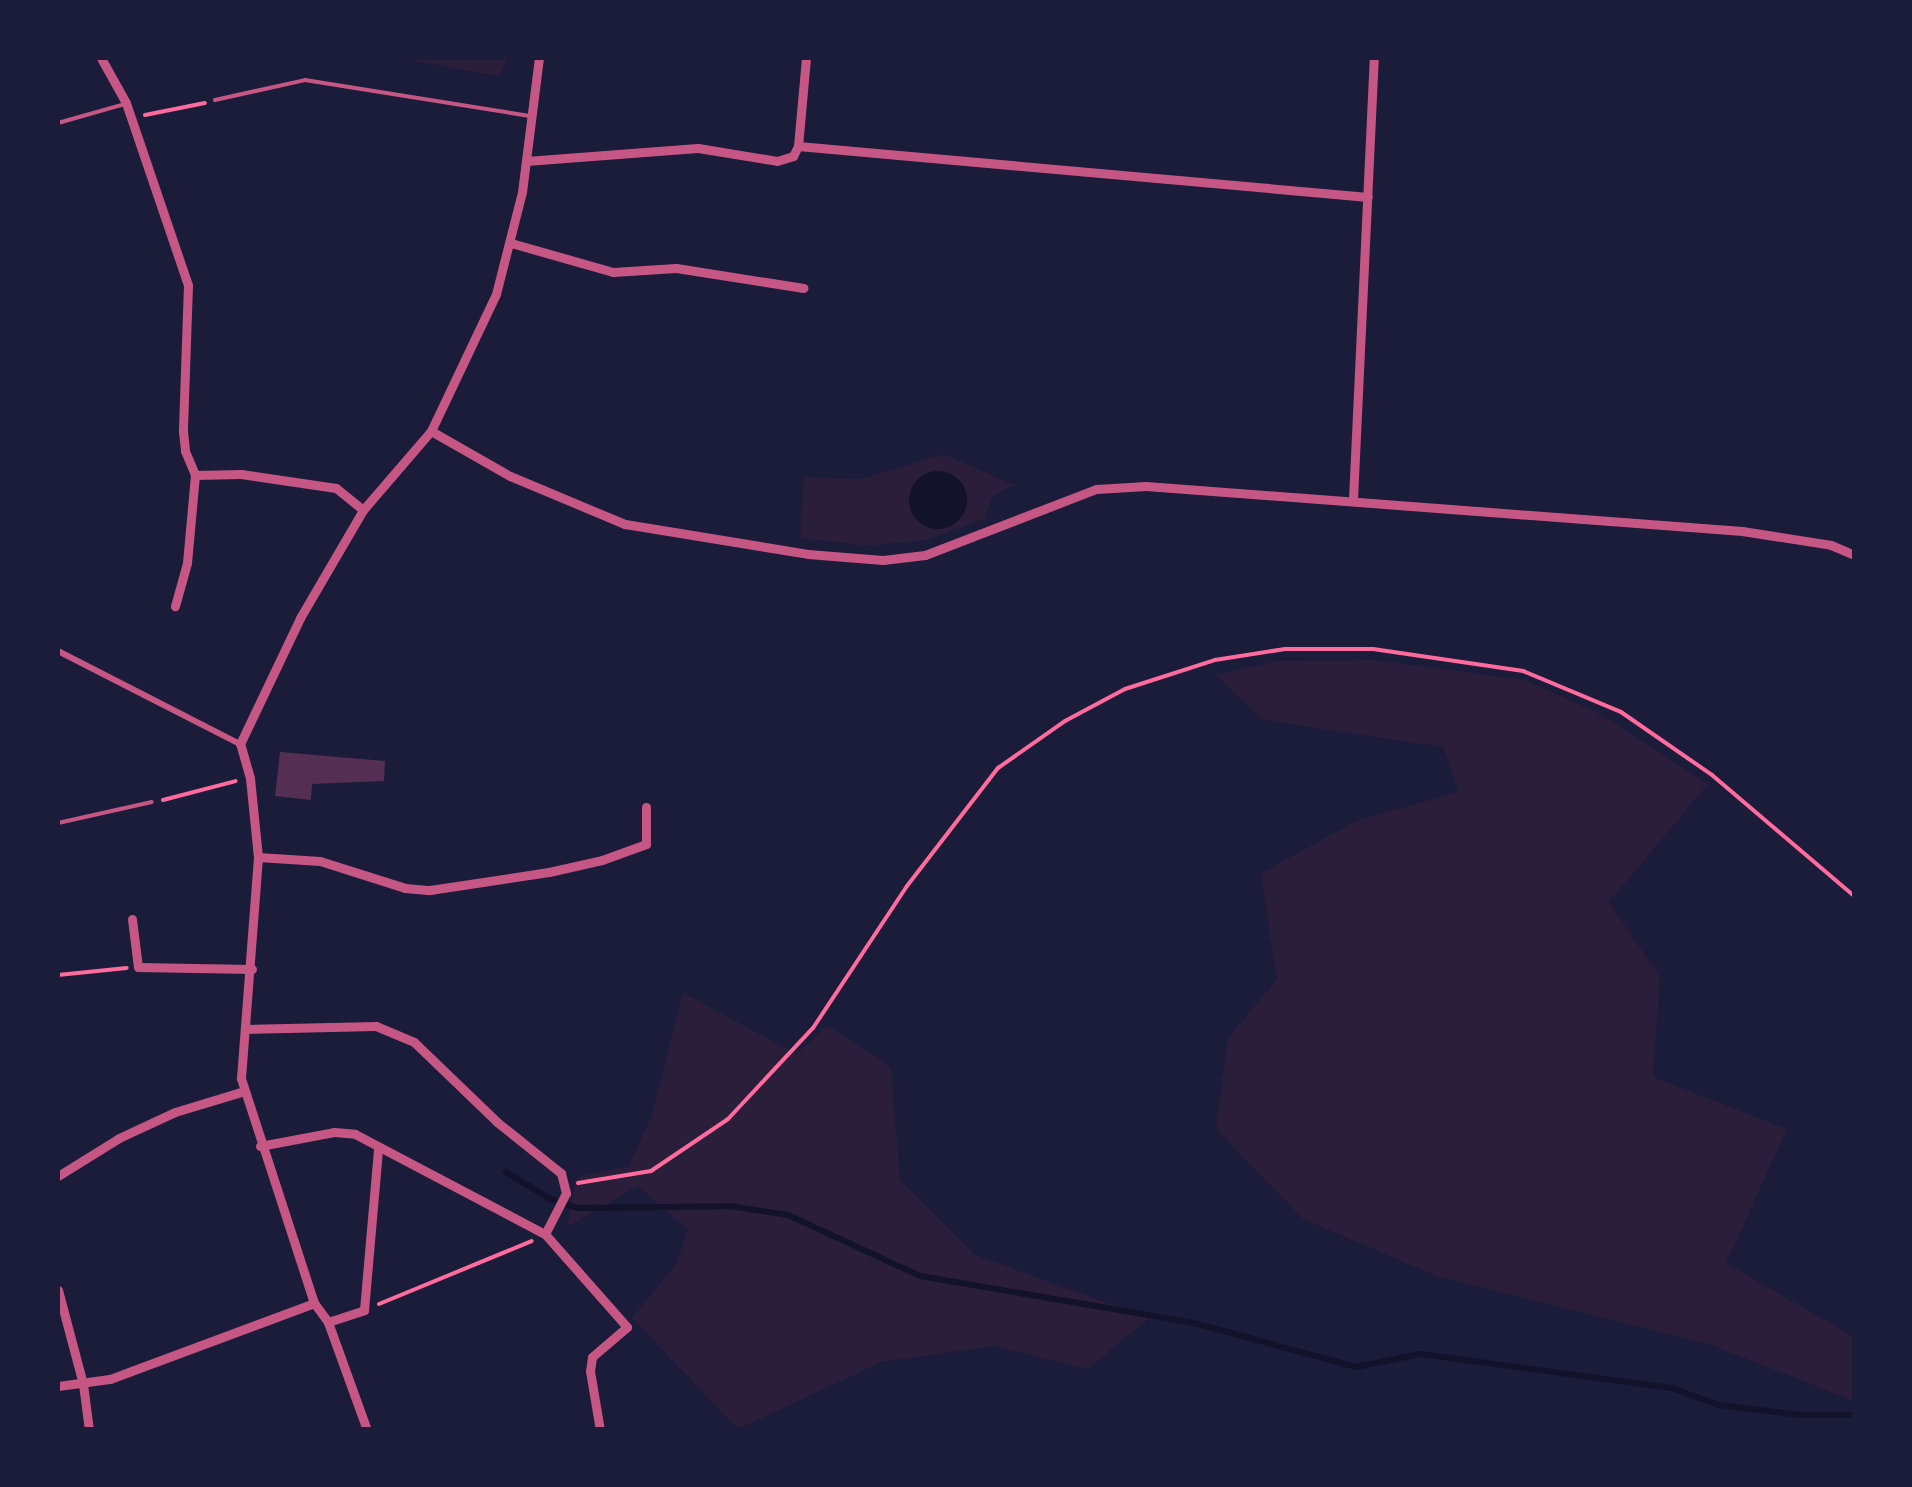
<!DOCTYPE html>
<html>
<head>
<meta charset="utf-8">
<style>
  body { margin:0 }
  #map { position:relative; width:1912px; height:1487px; overflow:hidden; background:#1b1b3a; font-family:Raleway,sans-serif }
  div>[style] { position:absolute }
  [style*='--x'] { left:calc(var(--x)*1px); top:calc(var(--y)*1px); width:calc(var(--w)*1px); rotate:calc(var(--a)*1deg) }
  .green>* { inset:0; background:#2a1e3b }
  .water>* { inset:0; background:#12122b }
  .round { border-radius:50% }
  .stream>* { height:6px; margin:-3px; padding:0 3px; transform-origin:3px; border-radius:3px; background:#12122b }
  .building>* { inset:0; background:#542f53 }
  .path>* { height:4px; margin:-2px; padding:0 2px; transform-origin:2px; border-radius:2px; background:#ff6b9d }
  .service>* { height:4px; margin:-2px; padding:0 2px; transform-origin:2px; border-radius:2px; background:#c65784 }
  .pedestrian>* { height:6px; margin:-3px; padding:0 3px; transform-origin:3px; border-radius:3px; background:#c65784 }
  .minor>* { height:9px; margin:-4.5px; padding:0 4.5px; transform-origin:4.5px; border-radius:4.5px; background:#c65784 }
  span { translate:-50% -50%; white-space:nowrap; text-align:center; line-height:1.15; -webkit-text-stroke:10px #1b1b3a; paint-order:stroke }
  .frame { position:absolute; inset:0; border:60px solid #1b1b3a; pointer-events:none }
</style>
</head>
<body>
<div id="map">
  <div class="green">
    <div style="clip-path:polygon(397px 58px,508px 58px,499px 76px)"></div>
    <div style="clip-path:polygon(944px 454px,1014px 485px,993px 496px,984px 519px,925px 540px,867px 546px,800px 538px,804px 477px,861px 479px)"></div>
    <div style="clip-path:polygon(1373px 660px,1525px 680px,1598px 713px,1708px 784px,1609px 902px,1660px 977px,1653px 1077px,1787px 1129px,1726px 1263px,1854px 1337px,1854px 1401px,1709px 1344px,1437px 1276px,1303px 1219px,1216px 1129px,1228px 1038px,1277px 979px,1261px 873px,1358px 820px,1459px 792px,1443px 747px,1263px 720px,1216px 675px,1276px 661px)"></div>
    <div style="clip-path:polygon(683px 993px,797px 1054px,827px 1025px,891px 1067px,900px 1180px,975px 1255px,1149px 1318px,1088px 1369px,994px 1346px,882px 1362px,738px 1429px,632px 1318px,676px 1264px,688px 1230px,638px 1186px,567px 1227px,576px 1177px,629px 1166px,651px 1117px)"></div>
  </div>
  <div class="water">
    <div class="round" style="left:909px;top:471px;width:58px;height:58px"></div>
  </div>
  <div class="stream">
    <div style="--x:506;--y:1172;--w:52;--a:31.5"></div>
    <div style="--x:550;--y:1199;--w:28;--a:18"></div>
    <div style="--x:577;--y:1208;--w:153;--a:-0.7"></div>
    <div style="--x:730;--y:1206;--w:59;--a:8.8"></div>
    <div style="--x:788;--y:1215;--w:145;--a:24.8"></div>
    <div style="--x:920;--y:1276;--w:278;--a:9.7"></div>
    <div style="--x:1194;--y:1323;--w:168;--a:15.2"></div>
    <div style="--x:1356;--y:1367;--w:65;--a:-11.5"></div>
    <div style="--x:1420;--y:1354;--w:254;--a:7.7"></div>
    <div style="--x:1672;--y:1388;--w:50;--a:19.9"></div>
    <div style="--x:1719;--y:1405;--w:81;--a:7.1"></div>
    <div style="--x:1799;--y:1415;--w:55;--a:0"></div>
  </div>
  <div class="building">
    <div style="clip-path:polygon(280px 752px,385px 761px,384px 781px,312px 784px,311px 800px,275px 796px)"></div>
  </div>
  <div class="path">
    <div style="--x:145;--y:115;--w:61;--a:-11.3"></div>
    <div style="--x:163;--y:800;--w:75;--a:-14.6"></div>
    <div style="--x:58;--y:975;--w:69;--a:-5.8"></div>
    <div style="--x:578;--y:1183;--w:74;--a:-9.3"></div>
    <div style="--x:651;--y:1171;--w:93;--a:-34"></div>
    <div style="--x:728;--y:1119;--w:125;--a:-47"></div>
    <div style="--x:813;--y:1028;--w:170;--a:-56.5"></div>
    <div style="--x:907;--y:886;--w:149;--a:-52.4"></div>
    <div style="--x:998;--y:768;--w:82;--a:-35"></div>
    <div style="--x:1065;--y:721;--w:68;--a:-28.1"></div>
    <div style="--x:1125;--y:689;--w:95;--a:-17.9"></div>
    <div style="--x:1215;--y:660;--w:71;--a:-8.9"></div>
    <div style="--x:1285;--y:649;--w:88;--a:0"></div>
    <div style="--x:1373;--y:649;--w:152;--a:8.3"></div>
    <div style="--x:1523;--y:671;--w:106;--a:22.7"></div>
    <div style="--x:1621;--y:712;--w:111;--a:34.7"></div>
    <div style="--x:1712;--y:775;--w:187;--a:40.4"></div>
    <div style="--x:379;--y:1304;--w:165;--a:-22.4"></div>
  </div>
  <div class="service">
    <div style="--x:215;--y:100;--w:92;--a:-12.5"></div>
    <div style="--x:305;--y:80;--w:229;--a:9.1"></div>
    <div style="--x:58;--y:123;--w:70;--a:-15.8"></div>
    <div style="--x:58;--y:823;--w:96;--a:-12.6"></div>
  </div>
  <div class="pedestrian">
    <div style="--x:58;--y:651;--w:204;--a:27.1"></div>
  </div>
  <div class="minor">
    <div style="--x:101;--y:58;--w:51;--a:60.9"></div>
    <div style="--x:126;--y:103;--w:192;--a:71.2"></div>
    <div style="--x:188;--y:285;--w:146;--a:92"></div>
    <div style="--x:183;--y:431;--w:20;--a:84"></div>
    <div style="--x:185;--y:451;--w:26;--a:67"></div>
    <div style="--x:195;--y:475;--w:88;--a:95.2"></div>
    <div style="--x:187;--y:563;--w:45;--a:105.6"></div>
    <div style="--x:798;--y:146;--w:572;--a:5.11"></div>
    <div style="--x:526;--y:161;--w:172;--a:-4.3"></div>
    <div style="--x:698;--y:148;--w:80;--a:9.3"></div>
    <div style="--x:777;--y:161;--w:17;--a:-17"></div>
    <div style="--x:793;--y:156;--w:11;--a:-63"></div>
    <div style="--x:798;--y:146;--w:88;--a:-84.8"></div>
    <div style="--x:511;--y:243;--w:106;--a:15.9"></div>
    <div style="--x:613;--y:272;--w:63;--a:-3.6"></div>
    <div style="--x:676;--y:268;--w:129;--a:8.9"></div>
    <div style="--x:431;--y:431;--w:91;--a:29.7"></div>
    <div style="--x:510;--y:476;--w:125;--a:22.7"></div>
    <div style="--x:625;--y:524;--w:185;--a:9.3"></div>
    <div style="--x:808;--y:554;--w:75;--a:4.6"></div>
    <div style="--x:883;--y:560;--w:42;--a:-6.8"></div>
    <div style="--x:925;--y:555;--w:183;--a:-21.1"></div>
    <div style="--x:1096;--y:489;--w:50;--a:-3.4"></div>
    <div style="--x:1146;--y:486;--w:598;--a:4.32"></div>
    <div style="--x:1742;--y:531;--w:90;--a:8.9"></div>
    <div style="--x:1831;--y:545;--w:25;--a:23"></div>
    <div style="--x:195;--y:475;--w:46;--a:-1.2"></div>
    <div style="--x:241;--y:474;--w:96;--a:8.4"></div>
    <div style="--x:336;--y:488;--w:35;--a:39"></div>
    <div style="--x:1353;--y:499;--w:441;--a:-87.3"></div>
    <div style="--x:258;--y:857;--w:62;--a:3.7"></div>
    <div style="--x:320;--y:861;--w:89;--a:17.6"></div>
    <div style="--x:405;--y:888;--w:25;--a:5"></div>
    <div style="--x:430;--y:890;--w:120;--a:-8.6"></div>
    <div style="--x:549;--y:872;--w:54;--a:-12.8"></div>
    <div style="--x:602;--y:860;--w:47;--a:-20"></div>
    <div style="--x:646;--y:844;--w:37;--a:-90"></div>
    <div style="--x:132;--y:919;--w:48;--a:82.9"></div>
    <div style="--x:138;--y:967;--w:114;--a:1"></div>
    <div style="--x:246;--y:1029;--w:130;--a:-1.3"></div>
    <div style="--x:376;--y:1026;--w:41;--a:22.8"></div>
    <div style="--x:414;--y:1042;--w:115;--a:43.9"></div>
    <div style="--x:497;--y:1122;--w:82;--a:38.6"></div>
    <div style="--x:561;--y:1173;--w:21;--a:76"></div>
    <div style="--x:566;--y:1193;--w:46;--a:117.1"></div>
    <div style="--x:260;--y:1146;--w:75;--a:-10.7"></div>
    <div style="--x:334;--y:1132;--w:21;--a:5"></div>
    <div style="--x:355;--y:1134;--w:215;--a:27.8"></div>
    <div style="--x:545;--y:1234;--w:124;--a:48.6"></div>
    <div style="--x:627;--y:1327;--w:46;--a:139.4"></div>
    <div style="--x:592;--y:1357;--w:14;--a:98"></div>
    <div style="--x:590;--y:1371;--w:60;--a:80.4"></div>
    <div style="--x:58;--y:1176;--w:72;--a:-31.9"></div>
    <div style="--x:119;--y:1138;--w:62;--a:-24.9"></div>
    <div style="--x:175;--y:1112;--w:72;--a:-16.9"></div>
    <div style="--x:58;--y:1290;--w:97;--a:75.1"></div>
    <div style="--x:83;--y:1384;--w:46;--a:82.6"></div>
    <div style="--x:328;--y:1322;--w:38;--a:-18"></div>
    <div style="--x:364;--y:1310;--w:162;--a:-85"></div>
    <div style="--x:58;--y:1386;--w:52;--a:-7.7"></div>
    <div style="--x:110;--y:1379;--w:218;--a:-20.4"></div>
    <div style="--x:367;--y:1430;--w:115;--a:-109.9"></div>
    <div style="--x:328;--y:1322;--w:24;--a:-126"></div>
    <div style="--x:314;--y:1303;--w:237;--a:-108"></div>
    <div style="--x:241;--y:1078;--w:222;--a:-85.6"></div>
    <div style="--x:258;--y:857;--w:79;--a:-95.8"></div>
    <div style="--x:250;--y:778;--w:35;--a:-106"></div>
    <div style="--x:240;--y:744;--w:140;--a:-64.5"></div>
    <div style="--x:300;--y:618;--w:125;--a:-59.7"></div>
    <div style="--x:363;--y:510;--w:104;--a:-49.3"></div>
    <div style="--x:431;--y:431;--w:152;--a:-64.6"></div>
    <div style="--x:496;--y:294;--w:105;--a:-75.7"></div>
    <div style="--x:522;--y:192;--w:135;--a:-82.8"></div>
  </div>
  <div class="frame"></div>
</div>
</body>
</html>
